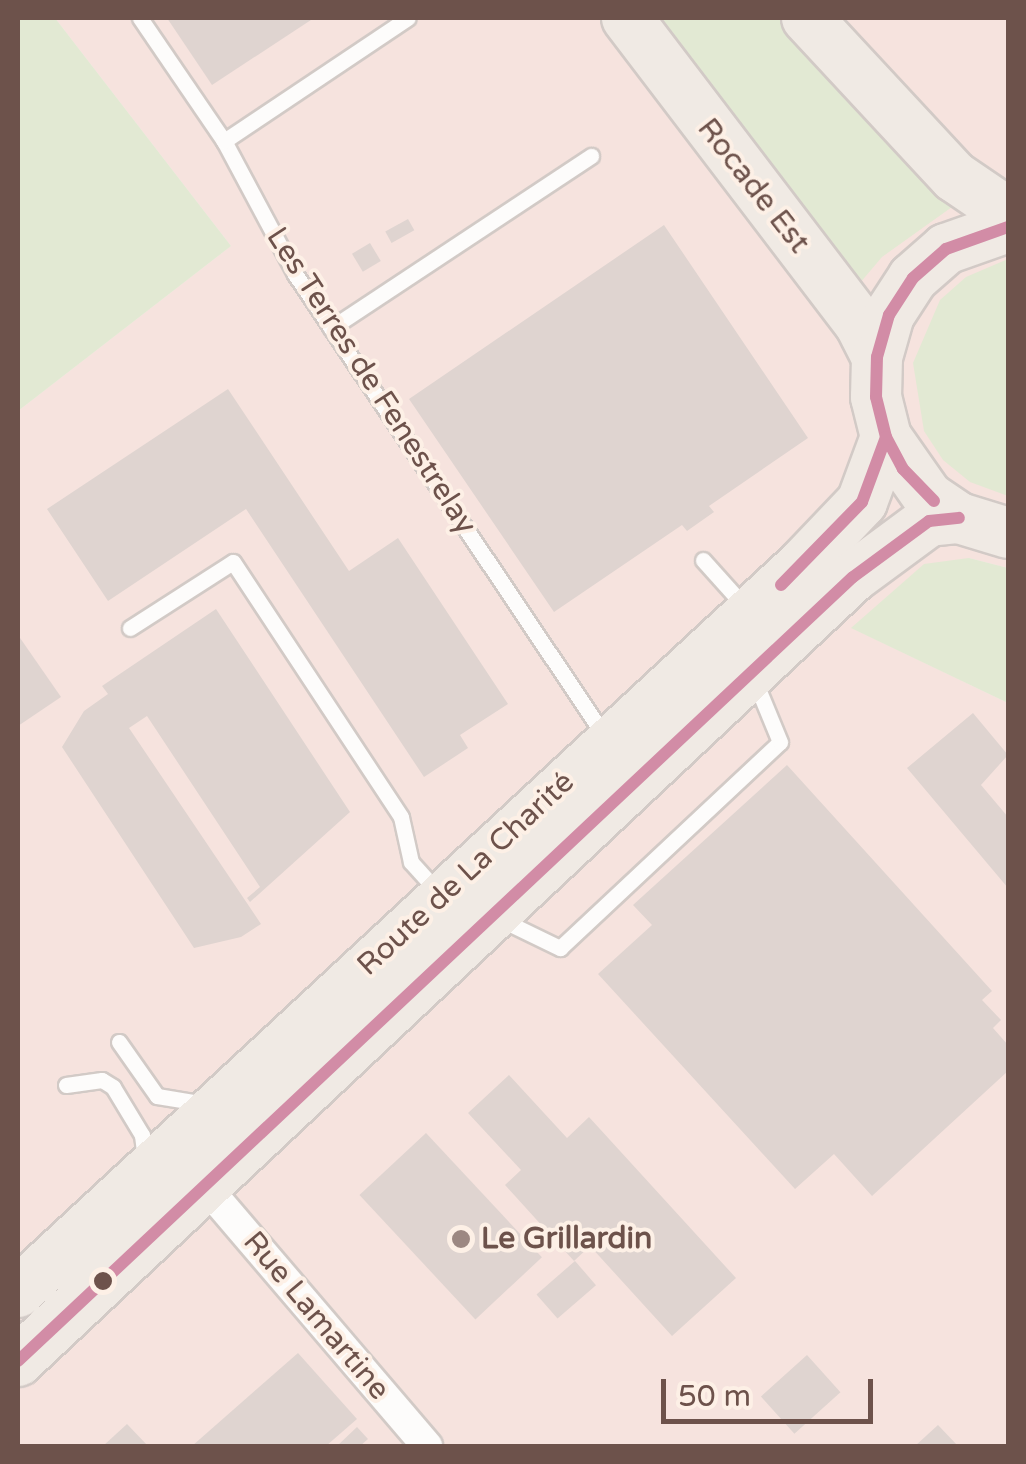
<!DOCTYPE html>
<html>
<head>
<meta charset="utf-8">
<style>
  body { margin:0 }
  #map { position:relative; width:1026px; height:1464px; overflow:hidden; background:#f3ede7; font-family:"Varela Round",sans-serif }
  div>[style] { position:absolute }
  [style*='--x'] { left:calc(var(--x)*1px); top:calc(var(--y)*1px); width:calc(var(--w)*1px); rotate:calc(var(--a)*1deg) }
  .commercial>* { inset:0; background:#f6e3de }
  .green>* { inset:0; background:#e2e9d3 }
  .building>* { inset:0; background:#dfd4d0; transform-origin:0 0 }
  .roads { filter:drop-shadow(2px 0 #d2cac6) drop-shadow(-2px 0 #d2cac6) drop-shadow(0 2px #d2cac6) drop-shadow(0 -2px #d2cac6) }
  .lane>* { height:15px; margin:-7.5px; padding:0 7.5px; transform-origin:7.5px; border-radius:7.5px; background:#fdfcfb }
  .street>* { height:30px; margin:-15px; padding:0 15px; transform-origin:15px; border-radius:15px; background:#fdfcfb }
  .primary>* { height:50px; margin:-25px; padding:0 25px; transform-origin:25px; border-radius:25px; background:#f0eae4 }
  .bus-1>* { height:12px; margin:-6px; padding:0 6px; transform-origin:6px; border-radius:6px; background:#d28ca6 }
  .dots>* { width:28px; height:28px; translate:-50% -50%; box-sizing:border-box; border:5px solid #fdf0e6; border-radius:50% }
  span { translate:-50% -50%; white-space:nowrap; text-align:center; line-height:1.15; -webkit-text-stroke:8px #fdf0e6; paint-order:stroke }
  .street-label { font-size:30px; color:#6d524b }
  .poi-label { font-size:30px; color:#6d524b; font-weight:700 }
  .left { translate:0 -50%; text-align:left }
  .frame { position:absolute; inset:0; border:20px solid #6d524b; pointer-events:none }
  .scale { position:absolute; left:661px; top:1379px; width:212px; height:45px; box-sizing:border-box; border:5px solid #6d524b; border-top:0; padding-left:12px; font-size:30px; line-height:35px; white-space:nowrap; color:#6d524b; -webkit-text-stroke:8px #fdf0e6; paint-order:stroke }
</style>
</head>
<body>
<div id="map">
  <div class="commercial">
    <div style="clip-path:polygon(55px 18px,1008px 18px,1008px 568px,969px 558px,852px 628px,1008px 703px,1008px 1446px,18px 1446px,18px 411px,231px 246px)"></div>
  </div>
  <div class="green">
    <div style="clip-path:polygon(18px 18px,55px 18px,231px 246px,18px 411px)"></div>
    <div style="clip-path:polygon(641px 18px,793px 18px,959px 202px,882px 257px,854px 290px)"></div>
    <div style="clip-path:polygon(1008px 259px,1008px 496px,970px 482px,943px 460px,924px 431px,913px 363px,940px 300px,966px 277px)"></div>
    <div style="clip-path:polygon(969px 558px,1008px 568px,1008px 703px,851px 628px,924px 564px)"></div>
  </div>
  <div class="building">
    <div style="clip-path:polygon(167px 18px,314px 18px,212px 85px)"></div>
    <div style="left:408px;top:219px;width:13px;height:26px;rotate:61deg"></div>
    <div style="clip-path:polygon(664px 225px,808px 438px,709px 506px,714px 512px,687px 531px,682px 525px,554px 612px,409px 399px)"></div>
    <div style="left:370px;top:243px;width:21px;height:21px;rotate:59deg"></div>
    <div style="clip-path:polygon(228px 389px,349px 571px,398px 538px,508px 704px,460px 735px,468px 748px,424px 777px,246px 509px,108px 601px,47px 509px)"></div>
    <div style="clip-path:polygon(216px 609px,350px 812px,250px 902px,247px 898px,260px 887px,147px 716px,129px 728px,261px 924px,241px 937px,194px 948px,62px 747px,84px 711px,108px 694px,102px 686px)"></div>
    <div style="clip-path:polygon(18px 635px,61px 697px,18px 726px)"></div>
    <div style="clip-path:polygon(973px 713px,1008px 755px,981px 785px,1008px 817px,1008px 888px,907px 768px)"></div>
    <div style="clip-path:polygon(787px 765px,992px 991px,982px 1000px,1001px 1020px,993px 1028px,1008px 1045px,1008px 1071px,872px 1196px,834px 1154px,795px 1189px,598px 974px,652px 925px,633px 905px)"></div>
    <div style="clip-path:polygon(509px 1075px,567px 1138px,589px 1117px,736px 1278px,672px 1336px,590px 1246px,574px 1261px,505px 1185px,521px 1170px,468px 1113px)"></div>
    <div style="left:426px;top:1133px;width:170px;height:91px;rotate:47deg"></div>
    <div style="left:575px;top:1261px;width:32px;height:51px;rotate:49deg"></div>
    <div style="clip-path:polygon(298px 1353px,357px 1419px,326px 1446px,192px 1446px)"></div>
    <div style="left:807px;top:1355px;width:50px;height:62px;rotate:48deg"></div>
    <div style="clip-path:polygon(127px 1424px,148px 1446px,103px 1446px)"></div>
    <div style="clip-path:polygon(938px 1425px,958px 1446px,915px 1446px)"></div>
    <div style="clip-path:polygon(357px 1427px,368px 1439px,360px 1446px,337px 1446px)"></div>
  </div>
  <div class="roads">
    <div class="lane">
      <div style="--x:140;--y:18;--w:149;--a:55.7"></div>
      <div style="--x:224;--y:141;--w:151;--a:61.9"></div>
      <div style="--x:295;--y:274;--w:559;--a:56.17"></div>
      <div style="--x:224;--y:141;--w:221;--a:-33.8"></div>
      <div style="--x:331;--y:328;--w:312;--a:-33.5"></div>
      <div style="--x:703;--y:560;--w:66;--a:48.1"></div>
      <div style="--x:130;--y:628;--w:122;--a:-32.7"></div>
      <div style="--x:233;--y:562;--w:305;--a:56.6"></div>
      <div style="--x:401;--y:817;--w:46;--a:77.5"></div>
      <div style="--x:411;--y:862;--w:40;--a:48"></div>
      <div style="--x:500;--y:919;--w:67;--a:25.8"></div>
      <div style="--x:560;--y:948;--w:301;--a:-43.1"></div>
      <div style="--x:780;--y:742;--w:68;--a:-112.4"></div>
      <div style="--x:119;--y:1042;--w:66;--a:54.9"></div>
      <div style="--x:157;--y:1096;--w:44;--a:9.2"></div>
      <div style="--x:66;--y:1085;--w:36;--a:-8"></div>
      <div style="--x:102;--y:1080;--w:13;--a:32"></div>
      <div style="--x:113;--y:1087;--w:56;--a:58.9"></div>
      <div style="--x:142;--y:1135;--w:25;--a:83"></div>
    </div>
    <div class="street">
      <div style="--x:205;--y:1186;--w:342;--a:49.5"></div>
    </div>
    <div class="primary">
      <div style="--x:627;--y:18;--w:385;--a:52.7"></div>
      <div style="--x:860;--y:324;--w:37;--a:63"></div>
      <div style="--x:807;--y:18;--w:217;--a:47.1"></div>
      <div style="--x:955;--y:177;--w:64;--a:34.2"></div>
      <div style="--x:1008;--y:227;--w:66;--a:160.5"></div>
      <div style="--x:946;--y:249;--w:44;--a:138.7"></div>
      <div style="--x:913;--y:278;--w:44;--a:123"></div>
      <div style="--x:889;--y:315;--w:44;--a:105.9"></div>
      <div style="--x:877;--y:357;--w:40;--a:91.4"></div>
      <div style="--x:876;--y:397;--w:41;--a:76"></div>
      <div style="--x:886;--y:437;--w:73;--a:55"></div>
      <div style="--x:928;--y:497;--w:37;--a:34"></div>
      <div style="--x:959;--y:518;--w:51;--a:17"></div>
      <div style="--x:18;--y:1292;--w:1069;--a:-42.84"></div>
      <div style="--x:802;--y:565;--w:87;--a:-46.4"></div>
      <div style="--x:862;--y:502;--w:69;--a:-69.7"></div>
      <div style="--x:18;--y:1361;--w:1145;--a:-43.2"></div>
      <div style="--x:853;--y:577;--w:94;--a:-36.4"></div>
      <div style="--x:929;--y:521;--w:30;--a:-6"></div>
    </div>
  </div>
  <div class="bus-1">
    <div style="--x:934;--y:501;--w:45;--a:-134.1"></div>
    <div style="--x:903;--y:469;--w:36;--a:-118"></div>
    <div style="--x:886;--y:437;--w:41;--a:-104"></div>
    <div style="--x:876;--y:397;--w:40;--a:-88.6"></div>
    <div style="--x:877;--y:357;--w:44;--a:-74.1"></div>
    <div style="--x:889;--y:315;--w:44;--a:-57"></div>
    <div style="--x:913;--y:278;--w:44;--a:-41.3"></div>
    <div style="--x:946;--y:249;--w:66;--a:-19.5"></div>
    <div style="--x:781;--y:585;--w:116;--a:-45.7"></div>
    <div style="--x:862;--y:502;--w:69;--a:-69.7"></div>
    <div style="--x:18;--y:1361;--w:1145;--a:-43.2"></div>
    <div style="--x:853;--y:577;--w:94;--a:-36.4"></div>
    <div style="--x:929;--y:521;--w:30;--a:-6"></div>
  </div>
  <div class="dots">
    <div style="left:461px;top:1239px;background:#9c8882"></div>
    <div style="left:103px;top:1281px;background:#6d524b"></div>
  </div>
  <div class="street-label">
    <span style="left:753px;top:186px;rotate:52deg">Rocade Est</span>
    <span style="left:371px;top:381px;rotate:57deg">Les Terres de Fenestrelay</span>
    <span style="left:466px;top:874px;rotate:-43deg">Route de La Charité</span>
    <span style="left:316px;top:1316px;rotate:50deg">Rue Lamartine</span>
  </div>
  <div class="poi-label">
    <span class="left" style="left:481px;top:1239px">Le Grillardin</span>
  </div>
  <div class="frame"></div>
  <div class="scale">50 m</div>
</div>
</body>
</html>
